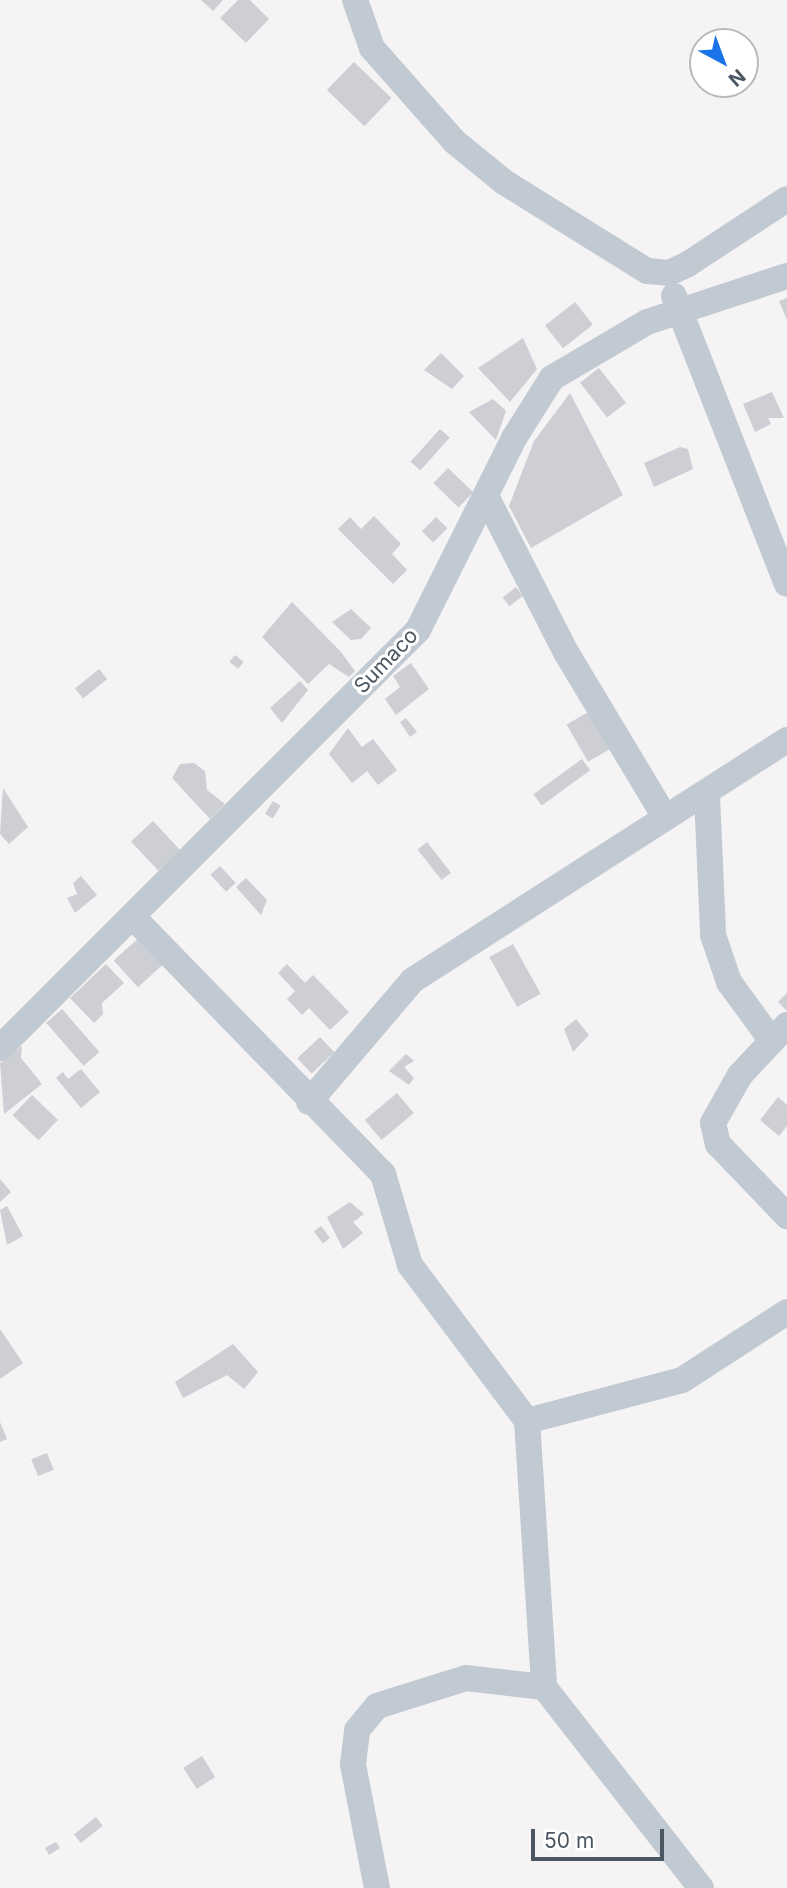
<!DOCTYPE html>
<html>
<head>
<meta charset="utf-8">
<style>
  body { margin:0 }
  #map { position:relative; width:787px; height:1888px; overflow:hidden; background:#f5f3f3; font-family:Inter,sans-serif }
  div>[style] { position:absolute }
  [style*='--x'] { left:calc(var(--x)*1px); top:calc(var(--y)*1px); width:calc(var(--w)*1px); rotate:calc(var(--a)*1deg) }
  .building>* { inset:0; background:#cdcfd5; transform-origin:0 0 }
  .minor>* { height:26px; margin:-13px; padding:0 13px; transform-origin:13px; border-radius:13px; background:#c1cad2 }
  span { translate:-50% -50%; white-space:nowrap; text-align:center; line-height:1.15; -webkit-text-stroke:6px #fff; paint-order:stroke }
  .street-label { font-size:21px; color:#4a5661 }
  .north { position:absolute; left:689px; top:28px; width:70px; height:70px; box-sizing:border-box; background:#fff; border:2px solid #b7bbc0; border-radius:50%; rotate:139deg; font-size:19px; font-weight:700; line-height:28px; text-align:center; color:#4a5661 }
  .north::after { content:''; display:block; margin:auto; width:24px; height:32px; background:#1a73e8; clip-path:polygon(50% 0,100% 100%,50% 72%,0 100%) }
  .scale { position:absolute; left:531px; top:1829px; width:133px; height:32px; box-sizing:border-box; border:4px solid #4a5661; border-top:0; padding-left:9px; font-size:21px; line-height:24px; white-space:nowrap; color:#4a5661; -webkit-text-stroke:5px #fff; paint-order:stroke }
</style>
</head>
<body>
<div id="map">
  <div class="building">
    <div style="clip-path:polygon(201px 0,223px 0,213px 11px)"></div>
    <div style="clip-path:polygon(238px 0,250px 0,269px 19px,246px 43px,220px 18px)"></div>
    <div style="left:354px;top:62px;width:52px;height:39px;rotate:44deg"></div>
    <div style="clip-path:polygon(787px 298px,787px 320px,779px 301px)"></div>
    <div style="left:575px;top:302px;width:29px;height:38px;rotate:52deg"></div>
    <div style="clip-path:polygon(523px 338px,537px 369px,510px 402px,478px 368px)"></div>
    <div style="clip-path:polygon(441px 353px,464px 376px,452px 389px,424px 370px)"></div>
    <div style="left:599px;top:368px;width:44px;height:24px;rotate:52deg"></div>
    <div style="clip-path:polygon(772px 392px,784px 418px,768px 418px,771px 424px,755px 432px,743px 404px)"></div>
    <div style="clip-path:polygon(570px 393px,623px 495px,531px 548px,509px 506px,534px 441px)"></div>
    <div style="clip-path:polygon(493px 399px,506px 411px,496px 440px,469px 412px)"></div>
    <div style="left:440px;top:429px;width:13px;height:44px;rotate:42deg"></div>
    <div style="clip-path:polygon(680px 447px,688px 449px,693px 469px,654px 487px,644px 463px)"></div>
    <div style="left:448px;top:468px;width:35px;height:21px;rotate:44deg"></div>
    <div style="clip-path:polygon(374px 516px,401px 544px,392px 554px,407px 570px,393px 584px,338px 529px,350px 517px,361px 529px)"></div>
    <div style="left:436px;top:517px;width:16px;height:20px;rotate:45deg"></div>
    <div style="left:516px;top:587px;width:11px;height:17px;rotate:52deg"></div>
    <div style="clip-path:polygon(292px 602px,341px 652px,355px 671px,349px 677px,329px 664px,308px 684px,262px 637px)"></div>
    <div style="clip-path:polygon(351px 609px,371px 628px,361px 639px,351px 640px,332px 622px)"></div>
    <div style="left:235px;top:655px;width:11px;height:9px;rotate:38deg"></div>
    <div style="clip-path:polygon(411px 663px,429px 689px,396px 715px,385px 699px,400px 687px,393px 676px)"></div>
    <div style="left:99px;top:669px;width:13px;height:31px;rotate:51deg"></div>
    <div style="clip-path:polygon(300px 681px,308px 690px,282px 723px,270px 708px)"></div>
    <div style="left:590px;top:711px;width:43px;height:27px;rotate:60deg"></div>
    <div style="clip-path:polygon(406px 718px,417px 732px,410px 737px,400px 722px)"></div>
    <div style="clip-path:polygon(348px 728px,362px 747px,373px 739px,397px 770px,378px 785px,367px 771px,352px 783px,329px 754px)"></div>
    <div style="left:582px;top:759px;width:14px;height:60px;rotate:54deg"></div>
    <div style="clip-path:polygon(194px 763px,205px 771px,207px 790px,225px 804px,210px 819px,172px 778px,180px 764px)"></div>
    <div style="clip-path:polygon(3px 788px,28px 827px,9px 844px,0 834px)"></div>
    <div style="left:273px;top:801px;width:9px;height:15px;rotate:32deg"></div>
    <div style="left:153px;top:821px;width:40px;height:30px;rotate:47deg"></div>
    <div style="left:427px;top:842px;width:39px;height:12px;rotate:52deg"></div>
    <div style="left:220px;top:866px;width:23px;height:13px;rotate:47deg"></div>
    <div style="clip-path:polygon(81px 876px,97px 895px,75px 913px,67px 898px,77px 894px,73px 883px)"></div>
    <div style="clip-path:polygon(246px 878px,267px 900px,261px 915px,236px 887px)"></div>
    <div style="left:142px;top:935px;width:36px;height:38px;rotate:48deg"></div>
    <div style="left:513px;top:944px;width:57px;height:27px;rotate:61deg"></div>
    <div style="clip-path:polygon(106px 964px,124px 983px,102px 1003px,103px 1014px,94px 1023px,70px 998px)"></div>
    <div style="clip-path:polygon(287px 964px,305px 983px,313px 975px,349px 1012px,330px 1030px,309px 1008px,302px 1015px,287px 999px,295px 991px,278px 973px)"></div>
    <div style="clip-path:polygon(787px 993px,787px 1011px,778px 1002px)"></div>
    <div style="left:62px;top:1009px;width:57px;height:21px;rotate:49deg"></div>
    <div style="clip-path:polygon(576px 1019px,589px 1035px,573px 1052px,564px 1029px)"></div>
    <div style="left:320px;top:1037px;width:21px;height:31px;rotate:47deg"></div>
    <div style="clip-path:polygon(22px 1046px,21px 1058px,42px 1084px,4px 1114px,0 1063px)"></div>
    <div style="clip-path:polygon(406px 1054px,414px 1061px,404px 1067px,414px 1078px,409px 1085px,389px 1071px)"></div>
    <div style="clip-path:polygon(81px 1069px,100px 1092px,81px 1108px,56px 1078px,63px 1072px,68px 1079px)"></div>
    <div style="left:397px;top:1093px;width:26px;height:42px;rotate:50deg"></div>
    <div style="left:32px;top:1095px;width:36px;height:28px;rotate:44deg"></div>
    <div style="clip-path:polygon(778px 1097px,787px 1105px,787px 1126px,779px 1136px,760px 1120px)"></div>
    <div style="clip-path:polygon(0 1179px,11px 1192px,0 1202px)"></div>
    <div style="clip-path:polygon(350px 1202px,364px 1214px,353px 1222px,363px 1233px,343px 1249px,327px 1217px)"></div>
    <div style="clip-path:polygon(7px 1206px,23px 1236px,7px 1245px,0 1210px)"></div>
    <div style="left:321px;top:1226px;width:15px;height:9px;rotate:53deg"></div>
    <div style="clip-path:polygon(0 1329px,23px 1363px,0 1379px)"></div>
    <div style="clip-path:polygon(233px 1344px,258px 1372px,244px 1389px,227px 1375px,183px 1398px,175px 1382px)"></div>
    <div style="clip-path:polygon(0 1422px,7px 1439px,0 1442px)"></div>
    <div style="left:47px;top:1453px;width:18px;height:17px;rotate:68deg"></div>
    <div style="left:202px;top:1756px;width:25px;height:22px;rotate:58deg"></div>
    <div style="left:96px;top:1817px;width:11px;height:28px;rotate:52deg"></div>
    <div style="clip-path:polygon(56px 1842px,60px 1848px,49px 1855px,45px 1848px)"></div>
  </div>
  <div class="minor">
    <div style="--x:355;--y:0;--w:51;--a:70.5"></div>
    <div style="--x:372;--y:48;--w:125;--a:48.6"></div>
    <div style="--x:455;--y:142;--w:63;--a:39.2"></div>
    <div style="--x:504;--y:182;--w:168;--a:31.9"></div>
    <div style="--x:647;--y:271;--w:22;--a:5"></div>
    <div style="--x:669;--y:273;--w:21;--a:-25"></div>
    <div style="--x:688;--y:264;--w:118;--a:-33.3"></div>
    <div style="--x:674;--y:296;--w:309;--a:68.6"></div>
    <div style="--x:487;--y:498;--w:175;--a:62.9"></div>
    <div style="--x:567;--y:654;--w:190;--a:59"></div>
    <div style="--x:707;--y:795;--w:140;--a:87.5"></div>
    <div style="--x:713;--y:935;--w:50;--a:71.2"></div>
    <div style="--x:729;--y:982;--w:73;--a:53.9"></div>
    <div style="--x:133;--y:917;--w:359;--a:45.8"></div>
    <div style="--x:383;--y:1174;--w:95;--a:73.5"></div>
    <div style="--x:410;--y:1265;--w:195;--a:53.1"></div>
    <div style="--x:527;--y:1421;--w:160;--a:-14.8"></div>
    <div style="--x:682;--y:1380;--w:125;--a:-32.9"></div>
    <div style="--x:787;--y:1025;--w:69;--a:133.2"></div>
    <div style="--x:740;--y:1075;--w:55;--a:119.4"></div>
    <div style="--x:713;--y:1123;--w:22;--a:77"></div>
    <div style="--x:718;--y:1144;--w:100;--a:46.2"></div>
    <div style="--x:0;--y:1048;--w:591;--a:-45"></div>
    <div style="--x:418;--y:630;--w:215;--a:-63.4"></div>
    <div style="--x:514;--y:438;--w:71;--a:-57.7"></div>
    <div style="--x:552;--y:378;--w:110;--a:-30.5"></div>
    <div style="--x:647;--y:322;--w:147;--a:-18.2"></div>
    <div style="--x:309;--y:1102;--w:160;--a:-49.6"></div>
    <div style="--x:413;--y:980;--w:444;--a:-32.7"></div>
    <div style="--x:527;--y:1421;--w:267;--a:86.3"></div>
    <div style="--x:544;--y:1687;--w:255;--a:52"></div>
    <div style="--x:377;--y:1888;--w:126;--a:-101"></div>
    <div style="--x:353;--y:1764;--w:34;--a:-83"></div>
    <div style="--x:357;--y:1730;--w:31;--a:-50"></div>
    <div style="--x:377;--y:1706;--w:93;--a:-17.5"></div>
    <div style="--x:466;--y:1678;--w:79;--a:6.6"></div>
  </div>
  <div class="street-label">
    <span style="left:386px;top:661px;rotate:-46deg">Sumaco</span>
  </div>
  <div class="north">N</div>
  <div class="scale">50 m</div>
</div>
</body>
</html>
